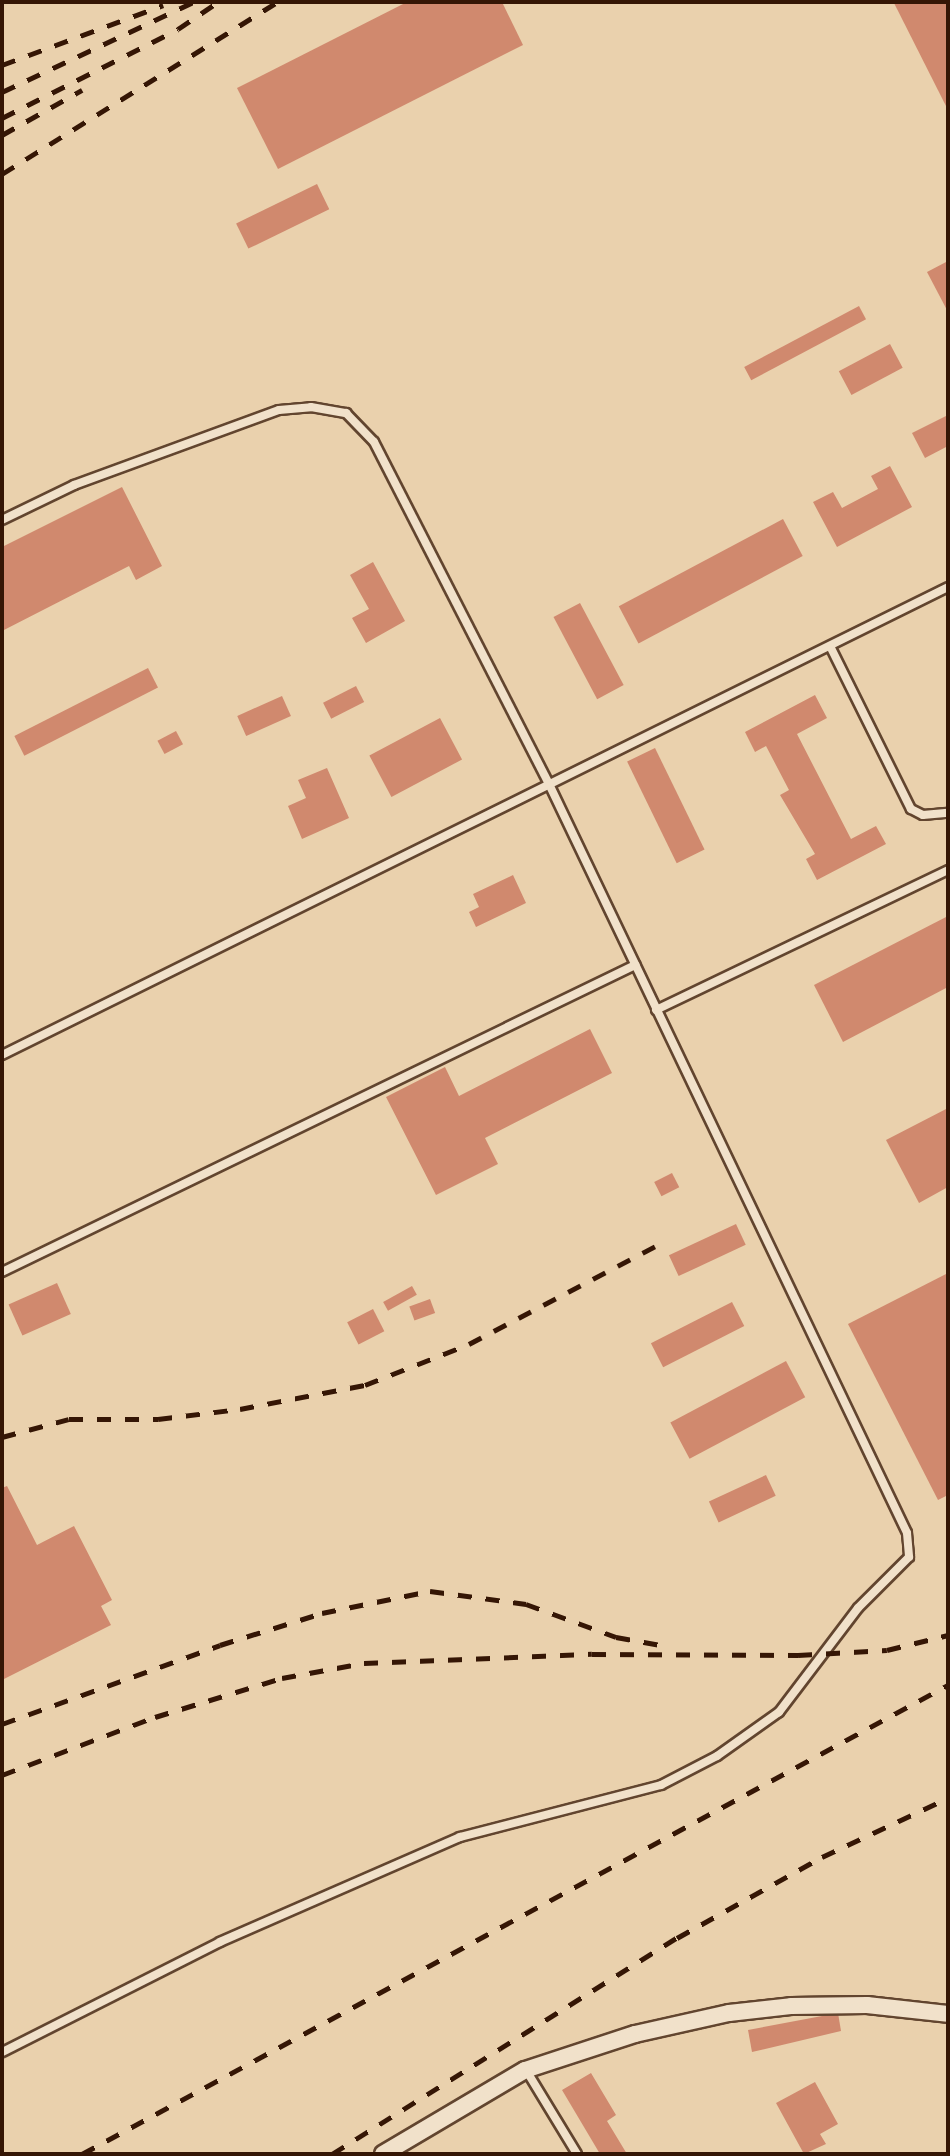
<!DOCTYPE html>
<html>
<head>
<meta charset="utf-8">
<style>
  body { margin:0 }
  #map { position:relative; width:950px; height:2156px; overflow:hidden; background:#ead1ad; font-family:Alegreya,serif }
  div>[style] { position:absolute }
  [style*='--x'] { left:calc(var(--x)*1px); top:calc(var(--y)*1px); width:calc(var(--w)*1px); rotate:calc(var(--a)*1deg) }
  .building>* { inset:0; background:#d0896e; transform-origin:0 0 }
  .roads { filter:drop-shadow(2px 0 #62452f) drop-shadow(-2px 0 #62452f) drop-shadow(0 2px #62452f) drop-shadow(0 -2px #62452f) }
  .lane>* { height:8px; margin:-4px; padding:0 4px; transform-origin:4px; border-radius:4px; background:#f1e1ca }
  .street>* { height:16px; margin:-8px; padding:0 8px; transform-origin:8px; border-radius:8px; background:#f1e1ca }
  .rail>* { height:5px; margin-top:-2.5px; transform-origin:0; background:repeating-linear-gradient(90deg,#351605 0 14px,transparent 0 28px) }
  span { translate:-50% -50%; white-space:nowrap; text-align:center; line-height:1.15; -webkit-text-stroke:6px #f1e1ca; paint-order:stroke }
  .frame { position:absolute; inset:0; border:4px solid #351605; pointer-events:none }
</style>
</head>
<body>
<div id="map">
  <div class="building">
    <div style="clip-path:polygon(407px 2px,502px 2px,523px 45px,278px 169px,237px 88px)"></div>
    <div style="clip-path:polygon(896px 2px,948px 2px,948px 110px,894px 3px)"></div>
    <div style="left:317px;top:184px;width:28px;height:90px;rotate:64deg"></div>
    <div style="clip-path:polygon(948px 261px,948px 312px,927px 272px)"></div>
    <div style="left:859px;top:306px;width:15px;height:130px;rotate:62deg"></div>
    <div style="left:890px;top:344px;width:27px;height:58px;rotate:62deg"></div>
    <div style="clip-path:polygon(948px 415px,948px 446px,925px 458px,912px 433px)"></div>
    <div style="clip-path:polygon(890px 466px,912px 507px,837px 547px,813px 502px,833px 492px,842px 508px,878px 489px,871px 476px)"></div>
    <div style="clip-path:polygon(122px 487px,162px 566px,136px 580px,129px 566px,2px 631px,2px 547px)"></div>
    <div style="left:783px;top:519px;width:42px;height:186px;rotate:62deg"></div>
    <div style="clip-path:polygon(373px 562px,405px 621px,366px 643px,352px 618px,369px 609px,350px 575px)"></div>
    <div style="left:580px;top:603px;width:93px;height:30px;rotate:62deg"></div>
    <div style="left:148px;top:668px;width:22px;height:150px;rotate:63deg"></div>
    <div style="left:356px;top:686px;width:18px;height:37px;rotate:63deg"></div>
    <div style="clip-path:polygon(815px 695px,827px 718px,797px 734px,851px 839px,876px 826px,886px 844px,817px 880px,806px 859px,815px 854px,780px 795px,789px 790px,766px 746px,755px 752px,745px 732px)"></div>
    <div style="left:282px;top:696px;width:22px;height:49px;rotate:66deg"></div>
    <div style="left:440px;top:718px;width:47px;height:80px;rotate:62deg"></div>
    <div style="left:176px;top:731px;width:15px;height:21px;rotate:62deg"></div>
    <div style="left:655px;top:748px;width:113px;height:31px;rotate:64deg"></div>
    <div style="clip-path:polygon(327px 768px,349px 818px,302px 839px,288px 806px,306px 798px,298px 780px)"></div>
    <div style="clip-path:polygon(513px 875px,526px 903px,476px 927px,469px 912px,479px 907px,473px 894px)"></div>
    <div style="clip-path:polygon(948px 916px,948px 987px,843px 1042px,814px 985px)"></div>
    <div style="clip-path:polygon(590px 1029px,612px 1073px,485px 1138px,498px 1164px,436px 1195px,386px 1097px,445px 1067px,459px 1096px)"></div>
    <div style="clip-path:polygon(948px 1108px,948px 1187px,919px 1203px,886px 1140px)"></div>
    <div style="left:672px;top:1173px;width:16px;height:20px;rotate:63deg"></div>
    <div style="left:736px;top:1224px;width:23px;height:74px;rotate:65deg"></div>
    <div style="clip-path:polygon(948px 1273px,948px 1495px,938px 1500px,848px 1324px)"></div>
    <div style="left:57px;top:1283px;width:34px;height:53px;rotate:66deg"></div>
    <div style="left:412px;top:1286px;width:10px;height:33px;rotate:61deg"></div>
    <div style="left:430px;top:1299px;width:15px;height:22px;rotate:70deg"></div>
    <div style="left:732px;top:1302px;width:27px;height:91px;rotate:63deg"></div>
    <div style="left:373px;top:1309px;width:25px;height:29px;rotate:63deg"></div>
    <div style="left:786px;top:1361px;width:41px;height:131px;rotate:62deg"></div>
    <div style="left:766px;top:1475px;width:23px;height:63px;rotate:65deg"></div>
    <div style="clip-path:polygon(7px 1486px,37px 1545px,74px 1526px,112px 1600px,101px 1606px,111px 1625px,2px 1680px,2px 1488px)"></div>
    <div style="clip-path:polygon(838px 2013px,841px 2031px,752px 2052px,748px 2030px)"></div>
    <div style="clip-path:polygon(591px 2073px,616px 2115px,607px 2121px,627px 2154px,600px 2154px,562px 2090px)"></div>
    <div style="clip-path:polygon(815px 2082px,838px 2124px,820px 2134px,826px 2144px,804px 2154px,776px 2103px)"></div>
  </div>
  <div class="roads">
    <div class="lane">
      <div style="--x:2;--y:520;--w:80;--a:-25.9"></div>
      <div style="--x:74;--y:485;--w:218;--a:-20.1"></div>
      <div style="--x:279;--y:410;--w:32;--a:-5"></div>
      <div style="--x:311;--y:407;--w:36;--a:10"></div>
      <div style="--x:346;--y:413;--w:40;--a:46"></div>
      <div style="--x:374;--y:442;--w:384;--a:62.9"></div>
      <div style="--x:549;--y:784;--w:830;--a:64.45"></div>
      <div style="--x:907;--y:1533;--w:24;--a:85"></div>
      <div style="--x:909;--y:1557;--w:72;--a:135"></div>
      <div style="--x:858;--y:1608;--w:131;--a:127.2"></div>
      <div style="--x:779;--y:1712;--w:76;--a:144.6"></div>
      <div style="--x:717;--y:1756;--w:63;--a:152.6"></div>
      <div style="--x:661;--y:1785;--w:208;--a:165.5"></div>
      <div style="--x:460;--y:1837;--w:262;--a:156.4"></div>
      <div style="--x:220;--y:1942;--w:244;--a:153.2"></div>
      <div style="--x:830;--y:646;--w:182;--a:63.6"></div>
      <div style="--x:911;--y:809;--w:13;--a:27"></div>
      <div style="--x:923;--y:815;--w:25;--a:-5"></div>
      <div style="--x:656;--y:1010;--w:324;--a:-25.6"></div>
      <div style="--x:2;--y:1055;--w:1055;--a:-26.32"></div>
      <div style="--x:2;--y:1272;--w:704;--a:-25.87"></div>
      <div style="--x:526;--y:2070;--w:98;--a:58.7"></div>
    </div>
    <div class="street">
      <div style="--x:383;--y:2154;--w:165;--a:-30.6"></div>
      <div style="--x:525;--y:2070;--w:116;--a:-18.1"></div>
      <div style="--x:635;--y:2034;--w:96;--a:-12.6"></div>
      <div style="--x:729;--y:2013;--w:62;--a:-6.4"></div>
      <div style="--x:791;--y:2006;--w:76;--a:-0.8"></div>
      <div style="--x:867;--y:2005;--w:81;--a:6.3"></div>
    </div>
  </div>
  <div class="rail">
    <div style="--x:2;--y:65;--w:172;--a:-20.4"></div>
    <div style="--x:2;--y:92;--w:211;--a:-25.2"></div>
    <div style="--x:2;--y:118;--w:197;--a:-26.8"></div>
    <div style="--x:178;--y:29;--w:48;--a:-34"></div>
    <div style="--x:2;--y:135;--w:92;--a:-29.4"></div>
    <div style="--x:2;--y:174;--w:324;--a:-32"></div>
    <div style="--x:2;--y:1437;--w:69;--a:-15"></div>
    <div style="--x:69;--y:1419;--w:89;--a:0"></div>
    <div style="--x:158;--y:1419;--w:83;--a:-7"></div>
    <div style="--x:240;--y:1409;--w:127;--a:-10.9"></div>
    <div style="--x:365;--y:1385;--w:112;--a:-21.5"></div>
    <div style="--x:469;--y:1344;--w:217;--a:-27.7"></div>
    <div style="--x:2;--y:1724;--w:232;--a:-19.9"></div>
    <div style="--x:220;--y:1645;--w:107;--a:-17.4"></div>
    <div style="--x:322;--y:1613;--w:110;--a:-11.5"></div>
    <div style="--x:430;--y:1591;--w:97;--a:7.7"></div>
    <div style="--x:526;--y:1604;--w:96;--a:20.1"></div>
    <div style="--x:616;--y:1637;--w:51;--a:10.2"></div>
    <div style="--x:2;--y:1775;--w:164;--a:-20.8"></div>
    <div style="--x:155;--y:1717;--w:133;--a:-17.1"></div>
    <div style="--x:282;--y:1678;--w:83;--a:-10.4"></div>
    <div style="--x:364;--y:1663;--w:228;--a:-2.3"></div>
    <div style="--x:592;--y:1654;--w:206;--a:0.3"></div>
    <div style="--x:798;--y:1655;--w:89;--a:-3.2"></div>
    <div style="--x:887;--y:1650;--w:63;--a:-13.8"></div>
    <div style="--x:82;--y:2154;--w:985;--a:-28.44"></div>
    <div style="--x:332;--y:2154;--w:407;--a:-32.1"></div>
    <div style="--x:677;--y:1938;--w:166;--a:-29.2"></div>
    <div style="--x:822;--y:1857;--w:139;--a:-25.1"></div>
  </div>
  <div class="frame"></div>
</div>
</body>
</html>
